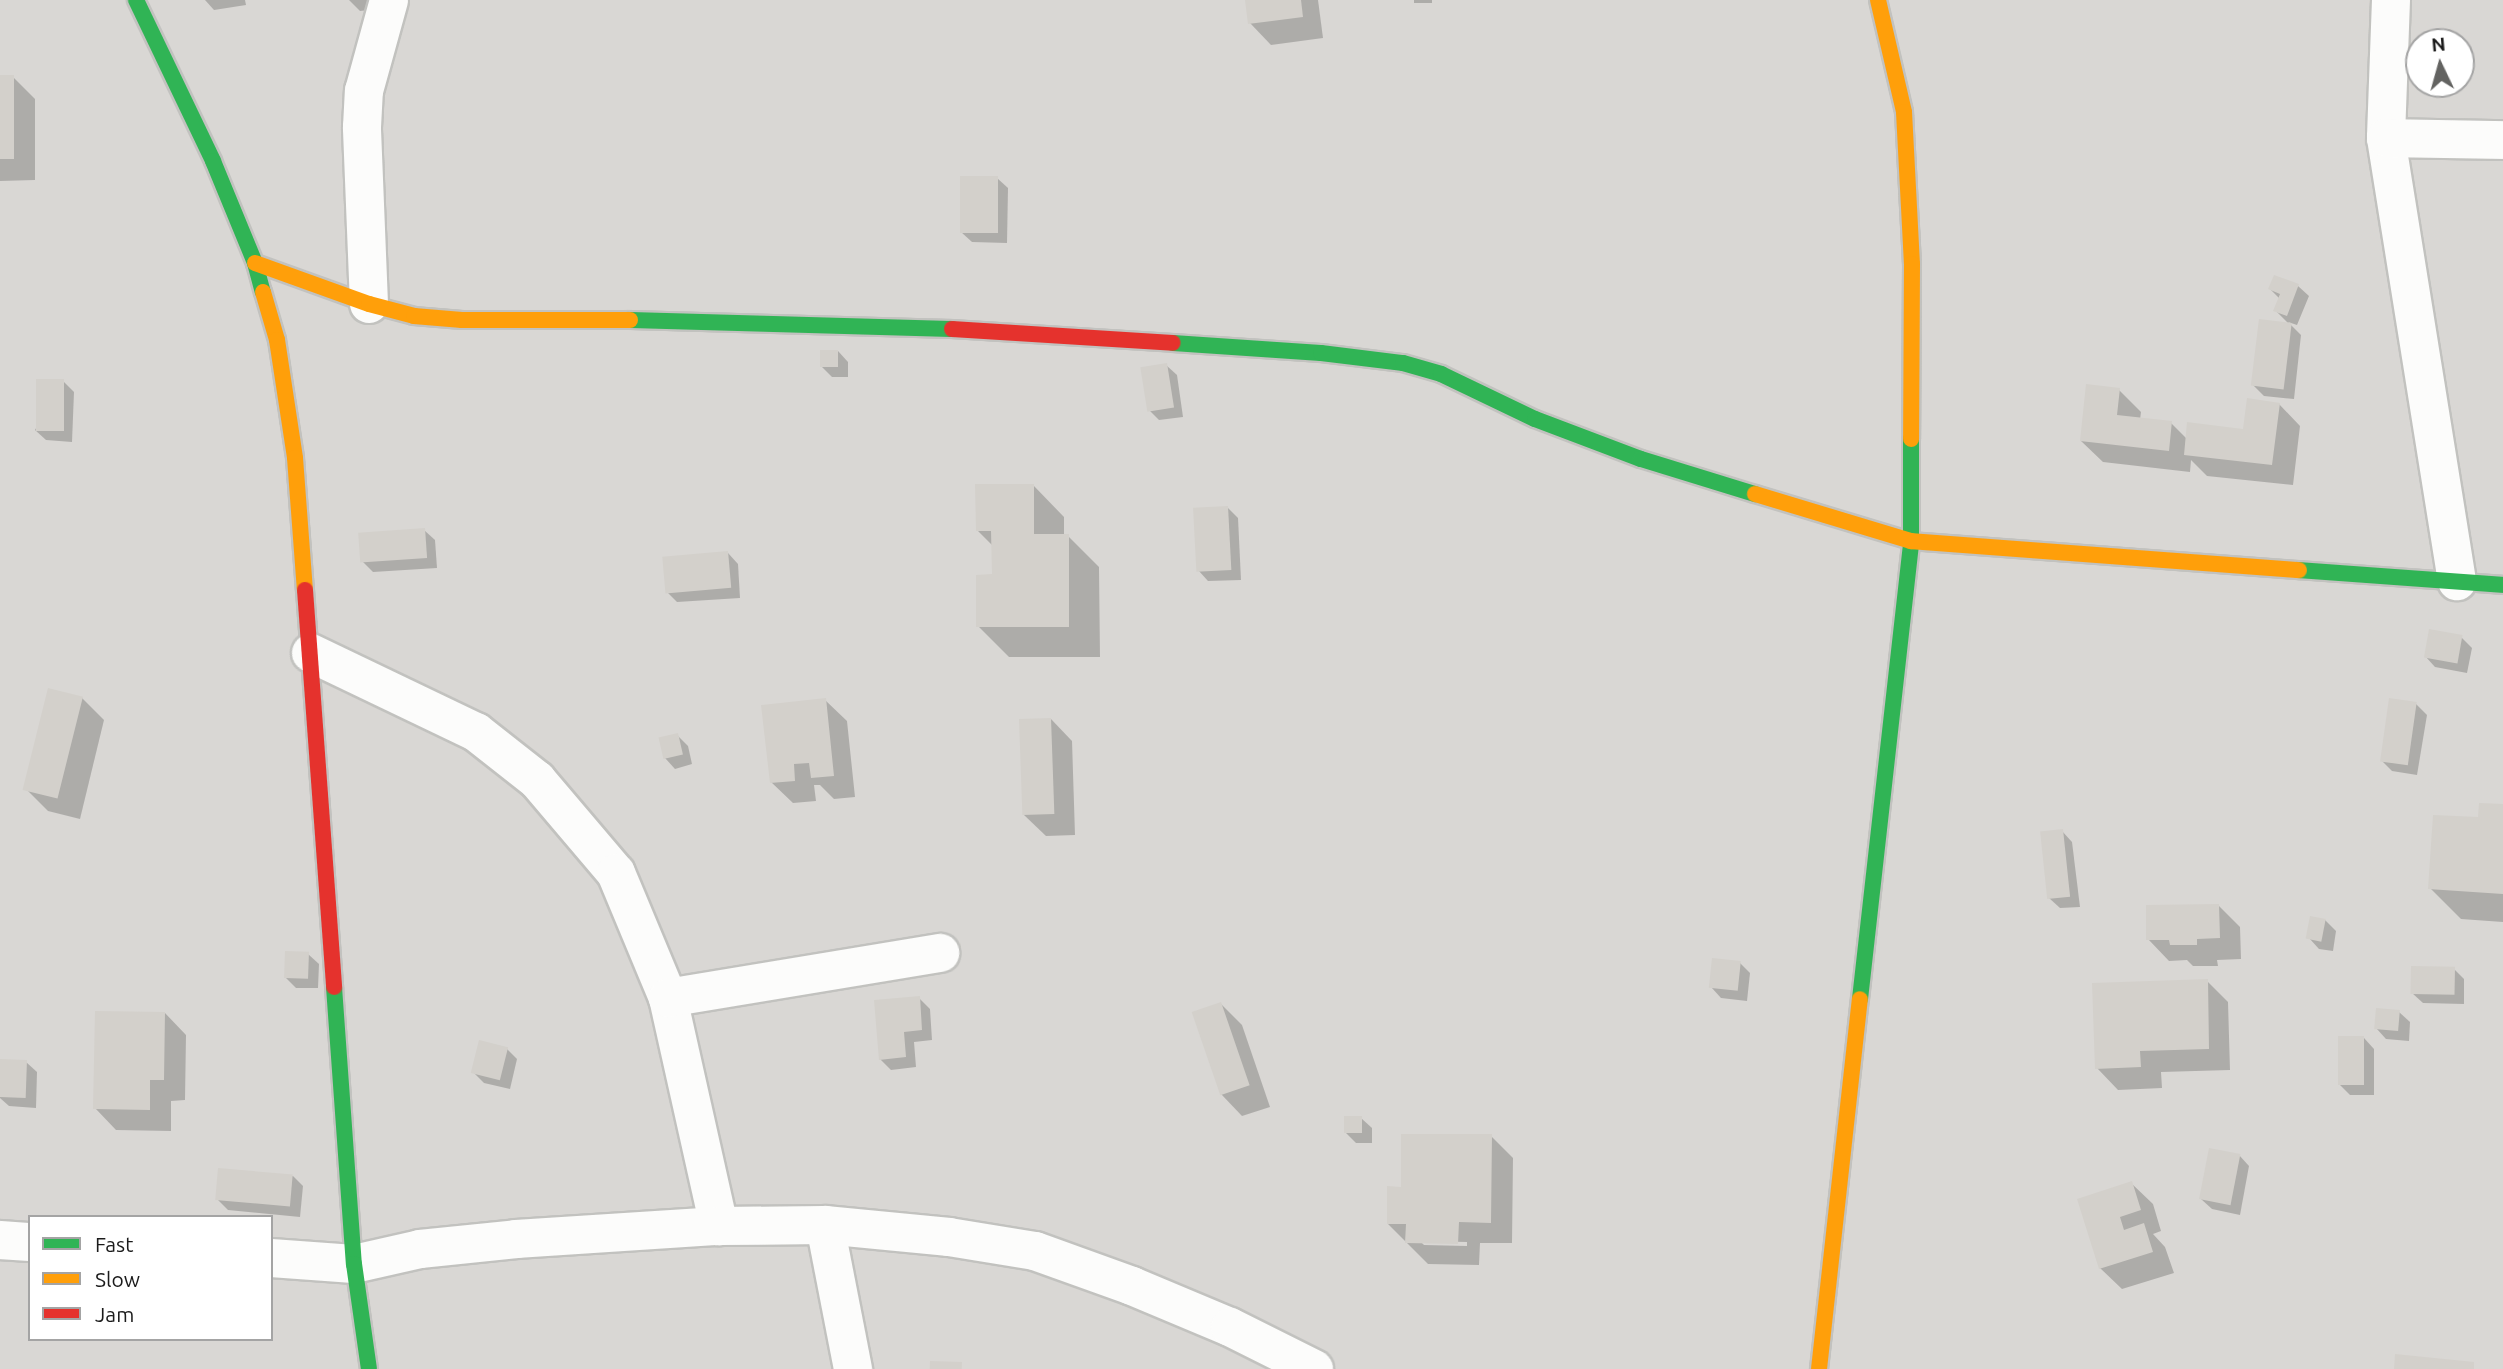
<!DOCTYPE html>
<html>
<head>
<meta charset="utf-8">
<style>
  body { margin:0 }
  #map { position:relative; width:2503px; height:1369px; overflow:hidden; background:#eae8e2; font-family:Ubuntu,sans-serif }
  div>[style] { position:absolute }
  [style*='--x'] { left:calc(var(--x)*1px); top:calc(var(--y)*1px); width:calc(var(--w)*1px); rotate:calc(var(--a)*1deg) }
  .residential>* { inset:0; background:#d9d7d4 }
  .shadow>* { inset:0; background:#0003; transform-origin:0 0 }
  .building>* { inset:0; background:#d3d0cb; transform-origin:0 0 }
  .roads { filter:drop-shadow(2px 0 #c2c2bf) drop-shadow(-2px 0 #c2c2bf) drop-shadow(0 2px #c2c2bf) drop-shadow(0 -2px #c2c2bf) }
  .street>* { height:38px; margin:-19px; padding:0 19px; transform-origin:19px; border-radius:19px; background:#fcfcfb }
  .fast>* { height:16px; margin:-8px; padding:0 8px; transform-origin:8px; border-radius:8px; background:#30b455 }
  .slow>* { height:16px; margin:-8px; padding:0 8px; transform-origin:8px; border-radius:8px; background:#ff9f0a }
  .jam>* { height:16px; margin:-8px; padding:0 8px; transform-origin:8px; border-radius:8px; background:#e5322d }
  span { translate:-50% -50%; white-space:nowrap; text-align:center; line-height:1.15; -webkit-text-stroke:5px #fff; paint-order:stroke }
  .legend { position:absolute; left:28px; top:1215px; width:245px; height:126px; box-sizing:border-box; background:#fff; border:2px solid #a4a4a4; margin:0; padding:9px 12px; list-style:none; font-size:21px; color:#1b1b1b }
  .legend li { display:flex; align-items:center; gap:14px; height:35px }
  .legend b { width:35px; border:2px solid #a4a4a4 }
  .north { position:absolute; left:2405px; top:28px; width:70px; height:70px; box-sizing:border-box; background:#fff; border:2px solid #a4a4a4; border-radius:50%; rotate:355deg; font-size:19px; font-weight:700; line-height:28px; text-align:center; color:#1b1b1b }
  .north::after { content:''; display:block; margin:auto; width:24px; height:32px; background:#636361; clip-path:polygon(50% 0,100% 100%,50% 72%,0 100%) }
</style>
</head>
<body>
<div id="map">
  <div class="residential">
    <div style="clip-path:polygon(evenodd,0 0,2503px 0,2503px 1369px,0 1369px,0 0,2419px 42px,2461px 42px,2461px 84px,2419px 84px,2419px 42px,0 0,30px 1217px,271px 1217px,271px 1339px,30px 1339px,30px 1217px)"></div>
  </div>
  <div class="shadow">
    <div style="clip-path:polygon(205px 0,245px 0,246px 5px,214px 10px)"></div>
    <div style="clip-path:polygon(349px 0,377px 0,378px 9px,360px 11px)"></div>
    <div style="clip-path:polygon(1247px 0,1318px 0,1323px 38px,1271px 45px,1250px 23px)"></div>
    <div style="left:1414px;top:0;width:18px;height:3px"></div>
    <div style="clip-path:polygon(0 77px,13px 77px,35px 99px,35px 180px,0 181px)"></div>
    <div style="clip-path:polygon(997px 178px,1008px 188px,1007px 243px,972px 242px,961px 232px)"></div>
    <div style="clip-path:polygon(2298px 286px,2309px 296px,2297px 325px,2288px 322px,2301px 335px,2294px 399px,2264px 396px,2253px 385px,2289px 324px,2275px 310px,2280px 299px,2270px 289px)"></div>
    <div style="clip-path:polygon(838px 351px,848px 362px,848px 377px,832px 377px,822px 367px)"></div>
    <div style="clip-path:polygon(1166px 365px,1177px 375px,1183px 417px,1159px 420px,1149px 410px)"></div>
    <div style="clip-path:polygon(63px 381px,74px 392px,72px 442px,46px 440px,35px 430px)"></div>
    <div style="clip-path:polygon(2119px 390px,2141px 412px,2140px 420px,2171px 423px,2187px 439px,2244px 431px,2279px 404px,2300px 426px,2293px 485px,2207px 476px,2191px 460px,2190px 472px,2103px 462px,2081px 441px)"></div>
    <div style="clip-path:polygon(1033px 485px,1064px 517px,1064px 536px,1068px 536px,1099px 567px,1100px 657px,1009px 657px,978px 626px,994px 576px,993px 546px,978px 531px)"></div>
    <div style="clip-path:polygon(1228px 508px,1238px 518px,1241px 580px,1208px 581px,1198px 570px)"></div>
    <div style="clip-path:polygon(424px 530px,435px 540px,437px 568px,373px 572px,363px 562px)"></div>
    <div style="clip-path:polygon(728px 553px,738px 564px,740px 598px,677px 602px,666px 591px)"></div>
    <div style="clip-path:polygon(2461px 637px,2472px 648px,2467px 673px,2435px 667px,2425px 656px)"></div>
    <div style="clip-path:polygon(82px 698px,104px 720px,80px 819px,48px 811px,26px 789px)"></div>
    <div style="clip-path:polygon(825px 700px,847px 721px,855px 797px,834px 799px,820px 785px,814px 785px,816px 801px,793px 803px,771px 782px)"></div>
    <div style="clip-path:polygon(2416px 704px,2427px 715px,2417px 775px,2392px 771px,2382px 761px)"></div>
    <div style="clip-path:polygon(1051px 719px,1072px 741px,1075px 835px,1046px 836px,1024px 815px)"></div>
    <div style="clip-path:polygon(677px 735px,688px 746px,692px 764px,675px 769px,665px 758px)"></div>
    <div style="clip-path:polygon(2503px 806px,2503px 922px,2461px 919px,2430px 888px,2480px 819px)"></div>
    <div style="clip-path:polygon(2062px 831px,2072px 842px,2080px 907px,2060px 908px,2049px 898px)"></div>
    <div style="clip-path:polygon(2219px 906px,2240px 927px,2241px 959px,2217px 960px,2218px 966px,2193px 966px,2187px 960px,2169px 961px,2148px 939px)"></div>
    <div style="clip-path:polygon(2325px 920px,2336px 931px,2333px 951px,2319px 949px,2309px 938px)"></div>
    <div style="clip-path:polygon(308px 954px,319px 964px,318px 988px,296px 988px,285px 977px)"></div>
    <div style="clip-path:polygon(1740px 963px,1750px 973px,1747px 1001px,1721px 998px,1711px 987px)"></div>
    <div style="clip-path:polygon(2454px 969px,2464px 979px,2464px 1004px,2423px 1003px,2412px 993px)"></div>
    <div style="clip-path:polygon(2207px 981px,2228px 1002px,2230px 1070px,2161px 1072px,2162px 1088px,2118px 1090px,2097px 1068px)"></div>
    <div style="clip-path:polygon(919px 998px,930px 1009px,932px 1040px,914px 1042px,916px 1067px,891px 1070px,880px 1059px)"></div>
    <div style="clip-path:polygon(1221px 1004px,1242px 1025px,1270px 1107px,1242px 1116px,1221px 1094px,1193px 1013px)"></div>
    <div style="clip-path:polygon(2399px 1012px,2410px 1022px,2409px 1041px,2386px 1039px,2376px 1028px)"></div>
    <div style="clip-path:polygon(165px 1013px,186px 1035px,185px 1100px,171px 1101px,171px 1131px,116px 1130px,95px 1108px)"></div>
    <div style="clip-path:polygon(2364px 1038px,2374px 1049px,2374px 1095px,2350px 1095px,2339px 1084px)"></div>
    <div style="clip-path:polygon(507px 1049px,517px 1059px,510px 1089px,484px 1083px,473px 1072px)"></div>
    <div style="clip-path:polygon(0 1061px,26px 1062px,37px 1072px,36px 1108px,9px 1106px,0 1098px)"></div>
    <div style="clip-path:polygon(1361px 1118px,1372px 1128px,1372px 1143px,1356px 1143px,1345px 1132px)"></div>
    <div style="clip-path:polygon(evenodd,1491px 1136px,1513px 1158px,1512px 1243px,1480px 1243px,1479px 1265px,1428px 1264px,1388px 1224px,1403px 1189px,1491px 1136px,1420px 1241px,1467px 1242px,1467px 1246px,1424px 1245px,1420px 1241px)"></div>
    <div style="clip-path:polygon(2239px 1155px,2249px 1166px,2240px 1215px,2212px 1209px,2201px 1199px)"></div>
    <div style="clip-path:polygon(293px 1176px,303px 1186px,300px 1217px,228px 1210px,217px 1199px)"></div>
    <div style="clip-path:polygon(2131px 1183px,2153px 1204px,2161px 1231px,2153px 1234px,2165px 1247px,2174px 1273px,2122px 1289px,2100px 1268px)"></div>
  </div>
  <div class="building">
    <div style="clip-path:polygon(1245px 0,1301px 0,1303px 17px,1248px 24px)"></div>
    <div style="left:14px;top:75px;width:84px;height:14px;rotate:90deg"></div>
    <div style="left:960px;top:176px;width:38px;height:57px"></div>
    <div style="clip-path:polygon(2274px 275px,2299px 284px,2287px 316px,2273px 311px,2280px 294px,2268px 289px)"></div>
    <div style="left:2259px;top:319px;width:33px;height:67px;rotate:7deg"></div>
    <div style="left:820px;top:350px;width:18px;height:17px"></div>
    <div style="left:1167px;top:363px;width:45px;height:27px;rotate:81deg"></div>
    <div style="left:36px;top:379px;width:28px;height:52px"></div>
    <div style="clip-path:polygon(2086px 384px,2120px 388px,2117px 415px,2172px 421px,2169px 451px,2080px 441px)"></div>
    <div style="clip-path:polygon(2247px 398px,2280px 403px,2272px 465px,2184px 455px,2187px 422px,2243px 429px)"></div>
    <div style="clip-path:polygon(975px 484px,1034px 484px,1034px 534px,1069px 534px,1069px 627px,976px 627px,976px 575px,992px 574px,991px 531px,976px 531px)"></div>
    <div style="left:1228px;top:506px;width:64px;height:35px;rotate:87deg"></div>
    <div style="left:425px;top:528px;width:30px;height:67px;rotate:86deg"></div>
    <div style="left:728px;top:551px;width:37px;height:66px;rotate:85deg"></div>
    <div style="left:2429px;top:629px;width:34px;height:29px;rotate:10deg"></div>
    <div style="left:48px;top:688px;width:36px;height:105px;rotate:14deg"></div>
    <div style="clip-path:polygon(826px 698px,834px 776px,811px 778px,809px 763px,794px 764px,795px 781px,770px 783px,761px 705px)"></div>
    <div style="left:2389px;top:698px;width:28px;height:64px;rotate:8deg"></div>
    <div style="left:1051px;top:718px;width:96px;height:32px;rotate:88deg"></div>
    <div style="left:678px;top:733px;width:22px;height:20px;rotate:77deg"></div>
    <div style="clip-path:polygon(2479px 803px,2503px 804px,2503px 894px,2428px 889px,2433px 815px,2478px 817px)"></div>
    <div style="left:2063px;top:829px;width:68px;height:23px;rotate:84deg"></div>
    <div style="clip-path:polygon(2219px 904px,2220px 938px,2197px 939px,2197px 945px,2170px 945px,2169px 940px,2146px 940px,2146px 905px)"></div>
    <div style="left:2310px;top:916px;width:16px;height:23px;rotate:11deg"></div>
    <div style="left:285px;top:951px;width:24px;height:27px;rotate:2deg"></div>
    <div style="left:1712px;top:958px;width:29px;height:30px;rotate:6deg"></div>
    <div style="left:2411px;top:966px;width:44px;height:28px;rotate:1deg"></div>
    <div style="clip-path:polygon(2208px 979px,2209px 1049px,2140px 1051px,2141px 1067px,2095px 1069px,2092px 983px)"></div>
    <div style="clip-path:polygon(920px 996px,922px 1030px,904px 1032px,906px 1057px,879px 1060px,874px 1000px)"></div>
    <div style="left:1221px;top:1002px;width:88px;height:31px;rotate:71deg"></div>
    <div style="left:2376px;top:1008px;width:24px;height:21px;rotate:5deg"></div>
    <div style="clip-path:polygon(95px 1011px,165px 1012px,164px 1080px,150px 1080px,150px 1110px,93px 1109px)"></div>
    <div style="left:2338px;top:1036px;width:26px;height:49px"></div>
    <div style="left:479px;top:1040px;width:30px;height:34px;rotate:14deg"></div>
    <div style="left:0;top:1059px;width:27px;height:38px;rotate:2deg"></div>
    <div style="left:1344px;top:1116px;width:18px;height:17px"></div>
    <div style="clip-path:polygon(1401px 1134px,1492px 1134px,1491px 1223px,1459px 1222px,1458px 1244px,1405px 1243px,1406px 1224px,1387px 1224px,1387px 1186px,1401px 1187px)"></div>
    <div style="left:2209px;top:1148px;width:32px;height:52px;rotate:11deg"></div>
    <div style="left:218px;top:1168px;width:75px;height:32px;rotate:5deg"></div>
    <div style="clip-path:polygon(2132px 1181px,2141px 1210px,2120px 1217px,2124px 1230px,2144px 1223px,2153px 1252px,2099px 1269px,2077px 1199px)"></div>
    <div style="clip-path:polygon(2395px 1354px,2474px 1362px,2474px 1369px,2394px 1369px)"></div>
    <div style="left:930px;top:1361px;width:32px;height:8px;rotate:2deg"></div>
  </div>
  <div class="roads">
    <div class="street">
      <div style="--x:2391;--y:0;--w:138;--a:92.1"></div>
      <div style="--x:2386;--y:138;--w:449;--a:80.9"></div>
      <div style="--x:2386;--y:138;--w:117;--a:1"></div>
      <div style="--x:369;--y:304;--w:177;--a:-92.3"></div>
      <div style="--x:362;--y:127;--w:36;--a:-87"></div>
      <div style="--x:364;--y:91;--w:94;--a:-74.6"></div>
      <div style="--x:311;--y:653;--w:183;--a:25.6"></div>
      <div style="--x:476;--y:732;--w:78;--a:38.2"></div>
      <div style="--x:537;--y:780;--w:122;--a:49.7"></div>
      <div style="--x:616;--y:873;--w:135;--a:67.4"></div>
      <div style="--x:668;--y:998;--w:234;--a:77.4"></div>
      <div style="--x:668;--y:998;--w:276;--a:-9.4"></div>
      <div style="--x:825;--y:1225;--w:147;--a:79"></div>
      <div style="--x:0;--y:1240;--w:30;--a:4"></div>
      <div style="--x:271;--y:1258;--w:83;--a:4.1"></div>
      <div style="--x:354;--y:1264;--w:68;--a:-12.8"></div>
      <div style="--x:420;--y:1249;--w:97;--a:-5.9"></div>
      <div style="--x:516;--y:1239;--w:203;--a:-3.7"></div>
      <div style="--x:719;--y:1226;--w:106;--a:-0.5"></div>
      <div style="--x:825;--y:1225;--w:125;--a:5.5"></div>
      <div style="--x:949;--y:1237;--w:87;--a:9.2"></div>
      <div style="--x:1035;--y:1251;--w:103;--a:19.8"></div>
      <div style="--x:1132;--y:1286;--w:106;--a:22.7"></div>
      <div style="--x:1230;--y:1327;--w:94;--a:26.6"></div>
    </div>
    <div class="fast">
      <div style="--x:136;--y:0;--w:178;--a:64.4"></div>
      <div style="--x:213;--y:161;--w:110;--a:67.6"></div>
      <div style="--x:255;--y:263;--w:30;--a:75"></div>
      <div style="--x:630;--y:320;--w:322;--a:1.6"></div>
      <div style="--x:1173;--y:343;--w:148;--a:3.9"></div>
      <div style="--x:1321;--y:353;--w:83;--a:7"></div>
      <div style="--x:1403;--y:363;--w:40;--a:16"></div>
      <div style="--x:1441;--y:374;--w:104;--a:25.6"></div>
      <div style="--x:1535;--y:419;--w:113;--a:20.7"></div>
      <div style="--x:1641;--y:459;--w:119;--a:17.1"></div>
      <div style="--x:2299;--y:570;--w:205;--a:4.2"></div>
      <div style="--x:334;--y:987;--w:278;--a:85.9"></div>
      <div style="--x:354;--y:1264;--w:106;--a:81.9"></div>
      <div style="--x:1860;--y:999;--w:461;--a:-83.6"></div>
      <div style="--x:1911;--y:541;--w:102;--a:-90"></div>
    </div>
    <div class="slow">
      <div style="--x:1878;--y:0;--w:115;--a:76.9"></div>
      <div style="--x:1904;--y:112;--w:152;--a:87"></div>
      <div style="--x:1912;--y:264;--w:175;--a:90.3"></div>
      <div style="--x:255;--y:263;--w:121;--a:19.8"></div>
      <div style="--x:369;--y:304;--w:47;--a:14.9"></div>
      <div style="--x:414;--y:316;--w:48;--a:4.8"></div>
      <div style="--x:462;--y:320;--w:168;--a:0"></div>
      <div style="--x:263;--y:292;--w:50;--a:73.7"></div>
      <div style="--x:277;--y:340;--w:119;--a:81.3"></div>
      <div style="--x:295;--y:458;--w:132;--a:85.7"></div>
      <div style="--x:1755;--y:494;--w:163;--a:16.8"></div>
      <div style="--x:1911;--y:541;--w:389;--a:4.3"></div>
      <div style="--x:1819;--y:1369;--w:372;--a:-83.7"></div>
    </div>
    <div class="jam">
      <div style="--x:952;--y:329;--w:221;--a:3.6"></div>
      <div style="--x:305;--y:590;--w:398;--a:85.8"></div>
    </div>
  </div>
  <ul class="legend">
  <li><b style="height:9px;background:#30b455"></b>Fast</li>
  <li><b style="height:9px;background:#ff9f0a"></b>Slow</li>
  <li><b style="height:9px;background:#e5322d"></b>Jam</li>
  </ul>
  <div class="north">N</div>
</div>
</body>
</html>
